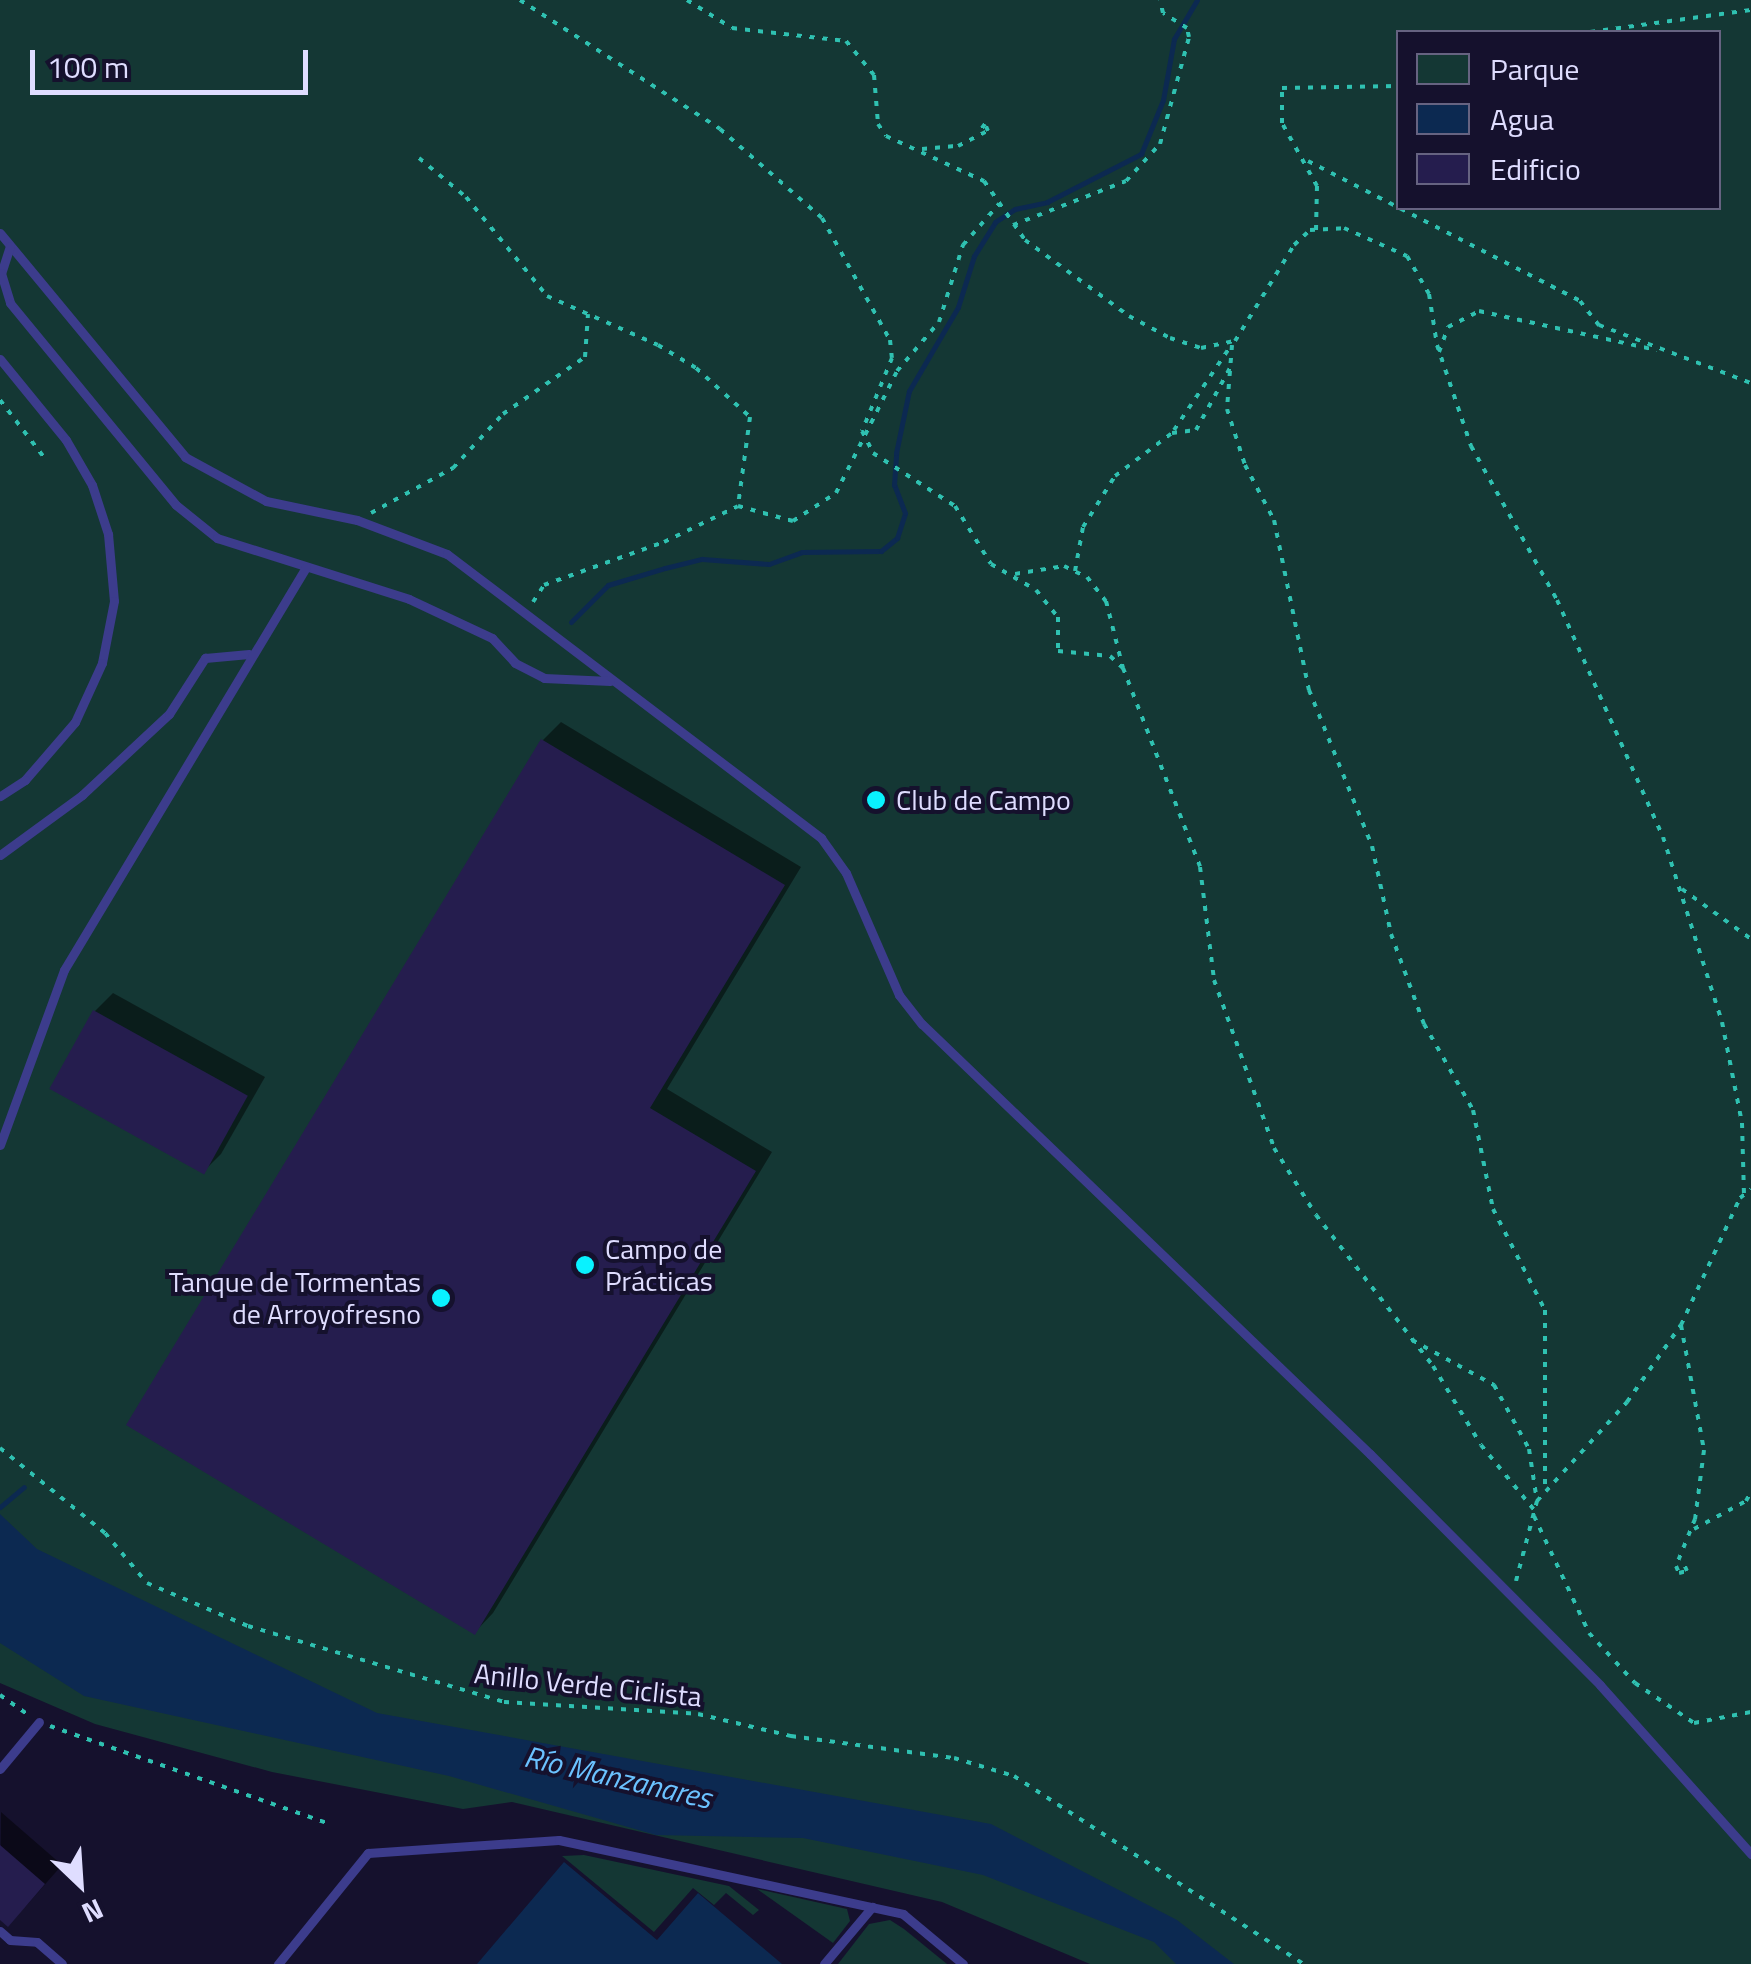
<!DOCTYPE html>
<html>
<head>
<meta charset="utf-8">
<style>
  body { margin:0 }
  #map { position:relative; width:1751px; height:1964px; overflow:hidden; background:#15112d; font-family:"Titillium Web",sans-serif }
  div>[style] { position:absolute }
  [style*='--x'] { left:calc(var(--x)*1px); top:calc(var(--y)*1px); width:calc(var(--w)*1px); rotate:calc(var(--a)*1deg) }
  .green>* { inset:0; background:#143734 }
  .water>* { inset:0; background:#0c2951 }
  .shadow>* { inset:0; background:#0007 }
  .stream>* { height:5px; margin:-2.5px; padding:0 2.5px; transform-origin:2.5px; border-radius:2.5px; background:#0c2951 }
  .building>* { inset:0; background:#251d4e; transform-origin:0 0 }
  .path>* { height:4px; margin-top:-2px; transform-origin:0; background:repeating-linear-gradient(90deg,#2fc1b1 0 5px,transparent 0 13px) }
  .lane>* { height:9px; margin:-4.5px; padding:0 4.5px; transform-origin:4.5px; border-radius:4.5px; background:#3c3c8c }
  .dots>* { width:28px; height:28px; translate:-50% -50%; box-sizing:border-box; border:5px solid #15112d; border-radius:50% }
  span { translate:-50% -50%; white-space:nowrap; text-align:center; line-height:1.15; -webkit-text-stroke:8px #15112d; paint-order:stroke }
  .poi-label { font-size:28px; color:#dfddff }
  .left { translate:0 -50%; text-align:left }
  .right { translate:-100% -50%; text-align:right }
  .street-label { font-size:28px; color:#dfddff }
  .water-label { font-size:30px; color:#6bc2ff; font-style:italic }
  .legend { position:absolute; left:1396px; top:30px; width:325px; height:180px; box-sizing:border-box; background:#15112d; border:2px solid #666381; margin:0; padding:12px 18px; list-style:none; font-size:30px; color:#dfddff }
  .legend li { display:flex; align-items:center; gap:20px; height:50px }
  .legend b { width:50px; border:2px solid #666381 }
  .north { position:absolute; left:30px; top:1834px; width:100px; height:100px; -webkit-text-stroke:8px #15112d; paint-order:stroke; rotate:155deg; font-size:28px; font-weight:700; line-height:40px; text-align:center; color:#dfddff }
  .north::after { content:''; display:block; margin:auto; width:35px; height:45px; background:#dfddff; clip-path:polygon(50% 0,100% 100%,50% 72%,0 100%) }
  .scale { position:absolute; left:30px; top:50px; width:278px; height:45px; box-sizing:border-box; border:5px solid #dfddff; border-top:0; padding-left:12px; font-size:30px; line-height:35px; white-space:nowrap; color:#dfddff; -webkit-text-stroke:8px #15112d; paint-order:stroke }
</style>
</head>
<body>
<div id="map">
  <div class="green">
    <div style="clip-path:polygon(evenodd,0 0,1751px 0,1751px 1964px,1090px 1964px,942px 1902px,512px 1802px,463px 1809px,272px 1772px,95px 1724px,0 1683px,0 0,1398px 32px,1718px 32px,1718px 208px,1398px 208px,1398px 32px)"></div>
    <div style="clip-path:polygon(584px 1855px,729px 1886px,759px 1910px,753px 1915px,726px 1893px,714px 1905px,693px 1888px,654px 1932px,562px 1856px)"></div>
    <div style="clip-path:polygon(757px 1889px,847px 1909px,850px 1921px,833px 1943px)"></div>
    <div style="clip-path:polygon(890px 1920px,904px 1929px,947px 1964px,838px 1964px,869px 1924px)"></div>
  </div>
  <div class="water">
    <div style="clip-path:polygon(0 1514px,37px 1549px,377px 1713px,991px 1824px,1177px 1920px,1234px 1964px,1176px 1964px,1154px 1942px,983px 1875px,803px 1838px,656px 1835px,449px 1776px,84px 1696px,0 1643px)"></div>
    <div style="clip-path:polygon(564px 1862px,657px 1940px,698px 1893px,782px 1964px,477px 1964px)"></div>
  </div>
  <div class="shadow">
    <div style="clip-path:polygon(561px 722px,801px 867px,667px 1089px,772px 1152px,493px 1613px,475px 1632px,543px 740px)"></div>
    <div style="clip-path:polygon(113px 993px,265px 1077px,221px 1154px,203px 1172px,54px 1089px,95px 1011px)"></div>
    <div style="clip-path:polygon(1px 1812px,62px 1865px,26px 1906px,0 1916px)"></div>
  </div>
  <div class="stream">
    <div style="--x:571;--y:622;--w:52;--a:-45"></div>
    <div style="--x:608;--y:585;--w:59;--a:-16.6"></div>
    <div style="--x:665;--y:568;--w:38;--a:-14"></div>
    <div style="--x:702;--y:559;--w:67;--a:4.3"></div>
    <div style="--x:769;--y:564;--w:35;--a:-20"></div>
    <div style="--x:802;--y:552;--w:79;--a:-0.7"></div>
    <div style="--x:881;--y:551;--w:21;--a:-39"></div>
    <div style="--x:897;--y:538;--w:26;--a:-72"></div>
    <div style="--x:905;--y:513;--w:30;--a:-111"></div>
    <div style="--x:894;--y:485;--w:32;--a:-86"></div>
    <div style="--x:896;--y:453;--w:63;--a:-78.2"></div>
    <div style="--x:909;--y:391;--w:97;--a:-59.7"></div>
    <div style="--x:958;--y:307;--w:53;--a:-72.6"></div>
    <div style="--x:974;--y:256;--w:40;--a:-58"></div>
    <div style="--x:995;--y:222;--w:24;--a:-33"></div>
    <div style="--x:1015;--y:209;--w:33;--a:-12"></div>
    <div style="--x:1047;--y:202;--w:106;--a:-27.1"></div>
    <div style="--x:1141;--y:154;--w:58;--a:-67.8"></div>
    <div style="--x:1163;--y:100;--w:62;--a:-79.8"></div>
    <div style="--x:1174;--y:39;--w:45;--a:-59.5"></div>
    <div style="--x:0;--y:1507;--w:31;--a:-40"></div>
  </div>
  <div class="building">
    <div style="clip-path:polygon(541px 739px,785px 885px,650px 1108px,756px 1171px,475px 1635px,126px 1425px)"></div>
    <div style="left:93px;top:1010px;width:177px;height:90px;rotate:29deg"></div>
    <div style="clip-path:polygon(0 1845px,45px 1884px,8px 1927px,0 1920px)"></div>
  </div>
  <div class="path">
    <div style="--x:520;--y:0;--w:238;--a:32.8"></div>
    <div style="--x:720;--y:129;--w:135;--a:41.1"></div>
    <div style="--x:822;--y:218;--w:140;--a:60.9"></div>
    <div style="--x:890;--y:340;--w:18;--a:84"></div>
    <div style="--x:892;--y:358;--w:79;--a:112.3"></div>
    <div style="--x:862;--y:431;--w:25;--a:63"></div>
    <div style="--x:873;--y:453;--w:98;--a:32.9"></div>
    <div style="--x:955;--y:506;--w:68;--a:58.2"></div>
    <div style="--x:991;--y:564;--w:52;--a:30"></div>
    <div style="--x:1036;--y:590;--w:35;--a:51"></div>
    <div style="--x:1058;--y:617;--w:34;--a:90"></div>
    <div style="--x:1058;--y:651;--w:52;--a:5.5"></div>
    <div style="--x:1110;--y:656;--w:18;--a:43"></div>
    <div style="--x:1123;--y:668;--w:213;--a:68.8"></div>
    <div style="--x:1200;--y:867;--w:114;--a:82.9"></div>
    <div style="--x:1214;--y:980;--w:178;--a:70.3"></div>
    <div style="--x:1274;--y:1148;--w:79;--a:57.9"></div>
    <div style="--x:1316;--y:1215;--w:191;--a:52.2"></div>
    <div style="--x:1433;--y:1366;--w:92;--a:58.7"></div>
    <div style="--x:1481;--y:1445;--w:85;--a:50.7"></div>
    <div style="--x:687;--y:0;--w:53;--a:31.9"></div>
    <div style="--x:732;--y:28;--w:115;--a:6.5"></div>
    <div style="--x:846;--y:41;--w:44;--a:50.5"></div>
    <div style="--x:874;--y:75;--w:49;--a:85.3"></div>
    <div style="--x:878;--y:124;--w:14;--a:56"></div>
    <div style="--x:886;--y:136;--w:108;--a:24.7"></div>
    <div style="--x:984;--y:181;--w:72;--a:55.2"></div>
    <div style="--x:1025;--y:240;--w:129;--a:36.2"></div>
    <div style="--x:1129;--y:316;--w:47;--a:28.2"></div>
    <div style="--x:1170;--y:338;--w:33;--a:18"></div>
    <div style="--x:1201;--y:348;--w:35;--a:-12"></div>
    <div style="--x:1235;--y:341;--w:113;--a:-58.4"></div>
    <div style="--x:1294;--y:245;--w:22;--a:-43"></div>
    <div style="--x:1310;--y:230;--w:34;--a:-3"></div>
    <div style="--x:1344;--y:228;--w:69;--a:24"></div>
    <div style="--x:1407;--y:256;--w:44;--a:59.9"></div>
    <div style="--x:1429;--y:294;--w:52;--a:81.1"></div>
    <div style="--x:1437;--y:345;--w:107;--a:71.4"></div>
    <div style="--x:1471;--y:446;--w:176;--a:60.8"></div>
    <div style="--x:1557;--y:600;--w:260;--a:65.9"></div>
    <div style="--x:1663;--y:837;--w:194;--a:72.3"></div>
    <div style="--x:1722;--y:1022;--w:103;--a:78.8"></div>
    <div style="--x:1742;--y:1123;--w:72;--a:88.4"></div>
    <div style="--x:1590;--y:32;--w:162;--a:-7.8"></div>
    <div style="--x:922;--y:149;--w:36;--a:-5"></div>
    <div style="--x:958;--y:146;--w:34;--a:-27"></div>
    <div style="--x:988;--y:131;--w:8;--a:-113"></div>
    <div style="--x:985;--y:124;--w:10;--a:127"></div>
    <div style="--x:419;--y:158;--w:61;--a:39.7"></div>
    <div style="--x:466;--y:197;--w:128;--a:50.7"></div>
    <div style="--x:547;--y:296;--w:121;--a:23.8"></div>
    <div style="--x:658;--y:345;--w:44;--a:31.2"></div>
    <div style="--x:696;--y:368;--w:73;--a:42.2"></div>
    <div style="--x:750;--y:417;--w:90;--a:97.7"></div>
    <div style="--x:1308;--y:161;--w:306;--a:27.2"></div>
    <div style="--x:1580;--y:301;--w:31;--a:52"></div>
    <div style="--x:1599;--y:325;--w:163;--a:20.9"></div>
    <div style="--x:1013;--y:225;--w:121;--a:-21.3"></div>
    <div style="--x:1126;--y:181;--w:50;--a:-47.4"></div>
    <div style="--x:1160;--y:144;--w:111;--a:-74.8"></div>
    <div style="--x:1189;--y:37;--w:9;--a:-103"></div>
    <div style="--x:1187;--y:28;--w:28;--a:-148"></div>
    <div style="--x:1163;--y:13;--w:13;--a:-103"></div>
    <div style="--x:1316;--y:230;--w:44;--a:-88.7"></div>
    <div style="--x:1317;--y:186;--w:72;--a:-119.1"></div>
    <div style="--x:1282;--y:123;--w:35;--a:-90"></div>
    <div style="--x:1282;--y:88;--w:116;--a:-1"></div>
    <div style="--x:1232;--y:345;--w:64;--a:94.5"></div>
    <div style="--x:1227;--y:409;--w:59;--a:72.2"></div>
    <div style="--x:1245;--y:465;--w:62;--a:62.2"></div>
    <div style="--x:1274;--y:520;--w:174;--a:78.4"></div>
    <div style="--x:1309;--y:690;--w:168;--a:68"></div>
    <div style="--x:1372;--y:846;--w:90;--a:77.8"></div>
    <div style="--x:1391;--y:934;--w:96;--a:69.9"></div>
    <div style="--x:1424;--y:1024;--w:99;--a:60.3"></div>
    <div style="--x:1473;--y:1110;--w:101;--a:78.6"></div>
    <div style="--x:1493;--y:1209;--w:114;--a:62.8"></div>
    <div style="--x:1545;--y:1310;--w:182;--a:90"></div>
    <div style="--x:1439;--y:352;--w:27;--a:-70"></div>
    <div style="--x:1448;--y:327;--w:35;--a:-27"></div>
    <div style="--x:1479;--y:311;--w:182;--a:12.4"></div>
    <div style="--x:0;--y:400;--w:71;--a:52.5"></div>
    <div style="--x:1174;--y:430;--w:100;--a:-56"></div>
    <div style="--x:371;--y:513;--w:94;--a:-28.8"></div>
    <div style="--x:453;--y:468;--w:74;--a:-47.2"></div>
    <div style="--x:503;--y:414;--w:100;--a:-34.8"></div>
    <div style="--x:585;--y:357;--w:43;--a:-86"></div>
    <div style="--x:1075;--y:571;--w:45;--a:-79.7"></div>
    <div style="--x:1083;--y:527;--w:60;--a:-57.9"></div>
    <div style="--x:1115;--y:476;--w:71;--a:-37"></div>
    <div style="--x:1172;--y:433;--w:24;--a:-7"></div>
    <div style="--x:1196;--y:430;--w:71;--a:-61.3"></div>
    <div style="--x:1015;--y:574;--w:50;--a:-9.3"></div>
    <div style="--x:1064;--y:566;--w:25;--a:26"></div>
    <div style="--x:1087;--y:577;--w:31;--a:52"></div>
    <div style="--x:1106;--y:601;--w:69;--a:75.8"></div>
    <div style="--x:533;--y:602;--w:20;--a:-57"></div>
    <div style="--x:544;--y:585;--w:127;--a:-19.7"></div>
    <div style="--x:664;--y:542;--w:82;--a:-25.9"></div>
    <div style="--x:738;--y:506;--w:57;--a:15.3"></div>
    <div style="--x:793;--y:521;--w:51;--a:-33.1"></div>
    <div style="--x:836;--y:493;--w:136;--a:-63.4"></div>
    <div style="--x:897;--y:371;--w:65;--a:-49.4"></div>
    <div style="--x:939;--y:322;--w:81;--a:-72.7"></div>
    <div style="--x:963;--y:245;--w:55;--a:-48.7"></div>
    <div style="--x:1682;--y:889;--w:85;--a:35.9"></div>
    <div style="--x:1681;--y:1325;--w:127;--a:79.6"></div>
    <div style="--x:1704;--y:1450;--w:70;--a:97.4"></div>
    <div style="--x:1695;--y:1519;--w:51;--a:112"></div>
    <div style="--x:1676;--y:1566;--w:8;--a:67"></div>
    <div style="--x:1679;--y:1573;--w:8;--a:-14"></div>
    <div style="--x:1687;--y:1571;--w:12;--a:-114"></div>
    <div style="--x:1412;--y:1340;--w:94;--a:28.8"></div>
    <div style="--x:1494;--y:1385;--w:73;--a:61.3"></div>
    <div style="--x:1529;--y:1449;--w:53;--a:81.3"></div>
    <div style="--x:0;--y:1448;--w:135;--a:39"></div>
    <div style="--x:105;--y:1533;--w:65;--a:50"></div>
    <div style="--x:147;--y:1583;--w:110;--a:23.1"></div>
    <div style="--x:248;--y:1626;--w:267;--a:16.5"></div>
    <div style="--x:504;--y:1702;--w:194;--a:3.5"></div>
    <div style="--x:698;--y:1714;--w:96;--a:13.3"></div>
    <div style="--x:791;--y:1736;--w:164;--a:7.7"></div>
    <div style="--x:954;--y:1758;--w:63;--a:16.7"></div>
    <div style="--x:1014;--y:1776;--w:345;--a:33"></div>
    <div style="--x:1534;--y:1516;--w:129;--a:64.8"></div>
    <div style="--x:1589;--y:1633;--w:68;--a:47.4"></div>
    <div style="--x:1635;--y:1683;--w:71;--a:34.1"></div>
    <div style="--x:1694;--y:1723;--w:58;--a:-10.9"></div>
    <div style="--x:1694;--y:1529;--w:59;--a:-28.3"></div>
    <div style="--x:1746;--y:1501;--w:10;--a:-61"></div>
    <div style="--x:1516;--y:1581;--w:83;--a:-75.3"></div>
    <div style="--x:1537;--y:1501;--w:134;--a:-47.7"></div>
    <div style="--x:1627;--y:1402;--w:94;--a:-55"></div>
    <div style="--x:1681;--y:1325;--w:140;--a:-65.1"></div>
    <div style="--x:1740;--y:1198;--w:14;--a:-39"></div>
    <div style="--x:0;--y:1695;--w:35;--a:35"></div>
    <div style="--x:50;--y:1726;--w:293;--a:19.3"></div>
  </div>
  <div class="lane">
    <div style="--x:0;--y:233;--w:291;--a:50.4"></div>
    <div style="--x:185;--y:457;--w:92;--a:28.5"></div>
    <div style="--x:266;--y:501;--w:93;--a:11.8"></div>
    <div style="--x:357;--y:520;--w:96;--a:20.7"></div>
    <div style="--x:447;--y:554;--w:470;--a:37.2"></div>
    <div style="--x:821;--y:838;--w:43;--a:54.5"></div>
    <div style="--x:846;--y:873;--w:133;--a:66.5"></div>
    <div style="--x:899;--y:995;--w:37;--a:52"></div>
    <div style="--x:922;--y:1024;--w:621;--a:43.83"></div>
    <div style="--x:1370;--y:1454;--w:326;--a:45.1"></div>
    <div style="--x:1600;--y:1685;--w:227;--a:48.2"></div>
    <div style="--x:10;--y:246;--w:28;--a:108"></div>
    <div style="--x:1;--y:273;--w:31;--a:73"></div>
    <div style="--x:10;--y:303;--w:261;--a:50.6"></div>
    <div style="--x:176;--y:505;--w:53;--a:38.8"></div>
    <div style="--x:217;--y:538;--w:201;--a:17.6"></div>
    <div style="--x:409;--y:599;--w:92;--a:25.2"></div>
    <div style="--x:492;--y:638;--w:34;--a:47"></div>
    <div style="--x:515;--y:663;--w:33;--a:27"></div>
    <div style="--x:544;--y:678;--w:66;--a:2.6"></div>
    <div style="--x:0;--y:359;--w:104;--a:50.8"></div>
    <div style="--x:66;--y:440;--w:52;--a:60"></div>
    <div style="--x:92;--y:485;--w:52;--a:71.9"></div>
    <div style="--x:108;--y:534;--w:67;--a:84.9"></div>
    <div style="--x:114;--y:601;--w:63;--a:101"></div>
    <div style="--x:102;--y:663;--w:65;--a:114.6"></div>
    <div style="--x:75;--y:722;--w:77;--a:130.8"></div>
    <div style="--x:25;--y:780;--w:30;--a:147"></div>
    <div style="--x:0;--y:855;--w:102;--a:-36.2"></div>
    <div style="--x:82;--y:795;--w:119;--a:-43"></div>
    <div style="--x:169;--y:714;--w:67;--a:-57.3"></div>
    <div style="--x:205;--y:658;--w:44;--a:-5.2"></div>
    <div style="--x:0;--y:1145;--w:186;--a:-69.9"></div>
    <div style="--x:64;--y:970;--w:470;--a:-59"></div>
    <div style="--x:0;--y:1769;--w:61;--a:-50.3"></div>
    <div style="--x:0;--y:1931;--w:13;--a:42"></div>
    <div style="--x:10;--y:1940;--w:27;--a:4"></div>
    <div style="--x:37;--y:1942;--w:33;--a:41"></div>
    <div style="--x:278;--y:1964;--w:143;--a:-51"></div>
    <div style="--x:368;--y:1853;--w:191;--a:-3.9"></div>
    <div style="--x:559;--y:1840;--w:352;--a:12.1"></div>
    <div style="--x:903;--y:1914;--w:78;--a:39.8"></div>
    <div style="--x:824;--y:1964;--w:75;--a:-49.9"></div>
  </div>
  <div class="dots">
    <div style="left:876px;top:800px;background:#09f2ff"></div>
    <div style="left:585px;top:1265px;background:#09f2ff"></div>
    <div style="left:441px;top:1298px;background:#09f2ff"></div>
  </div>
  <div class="poi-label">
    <span class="left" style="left:896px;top:800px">Club de Campo</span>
    <span class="left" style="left:605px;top:1265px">Campo de<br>Prácticas</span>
    <span class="right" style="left:421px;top:1298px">Tanque de Tormentas<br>de Arroyofresno</span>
  </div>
  <div class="street-label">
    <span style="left:588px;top:1685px;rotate:6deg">Anillo Verde Ciclista</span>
  </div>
  <div class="water-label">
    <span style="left:618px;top:1777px;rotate:13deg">Río Manzanares</span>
  </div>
  <ul class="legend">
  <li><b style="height:28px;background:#143734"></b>Parque</li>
  <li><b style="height:28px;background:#0c2951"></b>Agua</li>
  <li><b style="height:28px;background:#251d4e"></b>Edificio</li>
  </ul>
  <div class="north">N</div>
  <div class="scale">100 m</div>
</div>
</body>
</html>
